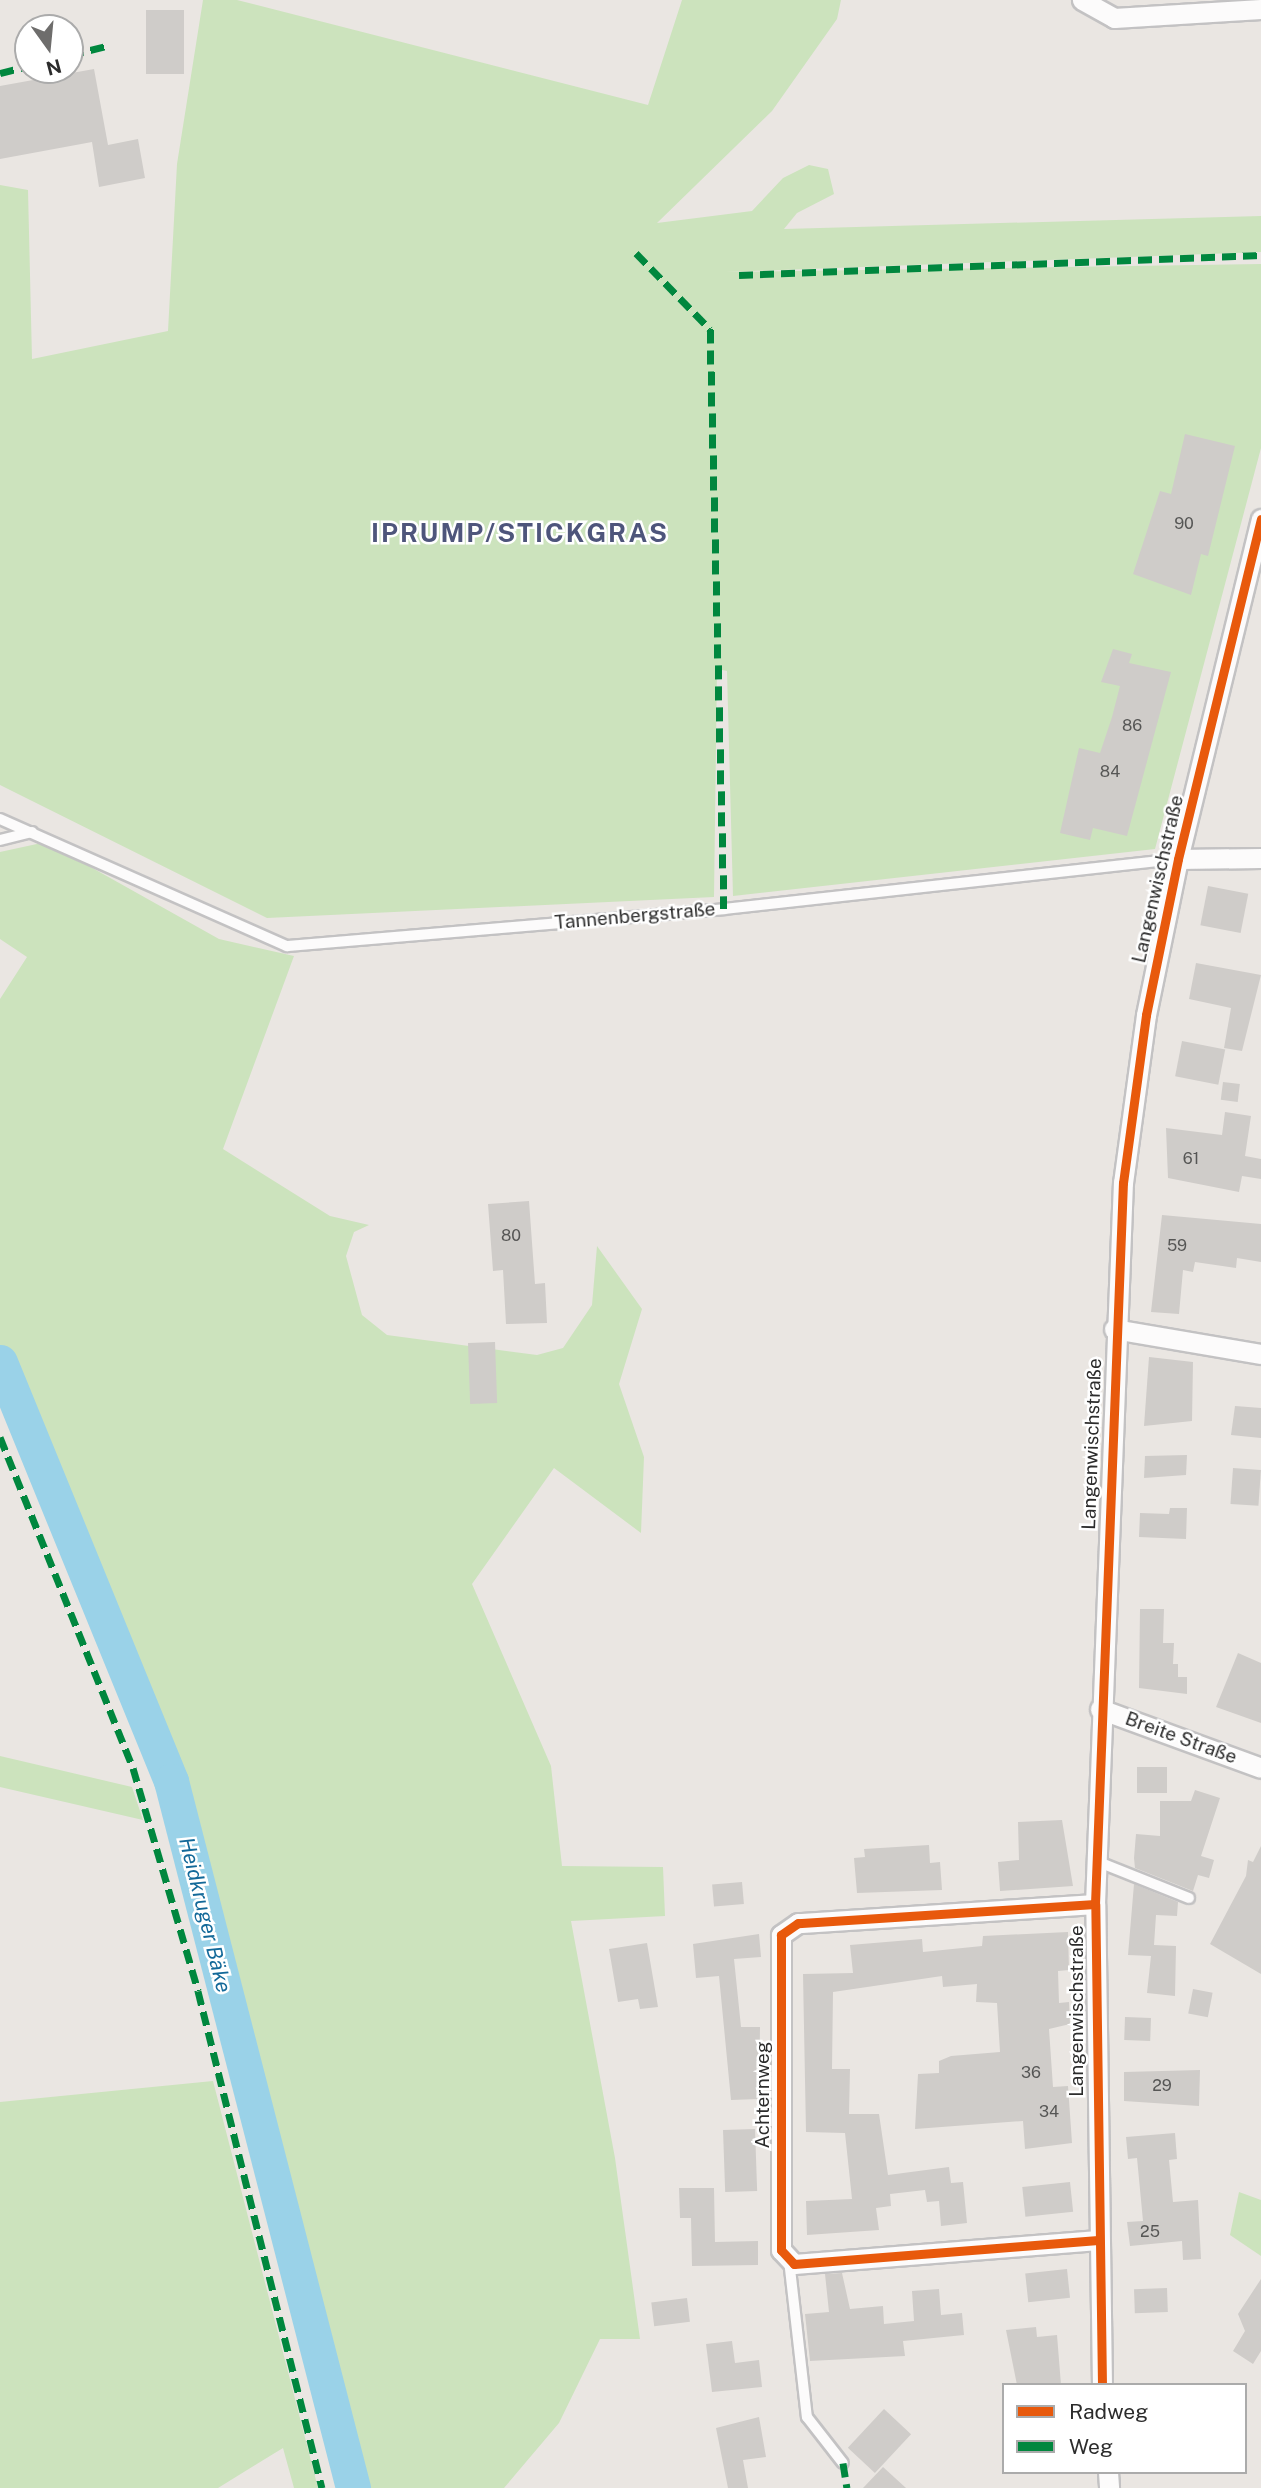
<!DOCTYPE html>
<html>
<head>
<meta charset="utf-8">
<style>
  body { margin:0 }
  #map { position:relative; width:1261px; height:2488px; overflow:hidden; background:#eae6e2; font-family:"Public Sans",sans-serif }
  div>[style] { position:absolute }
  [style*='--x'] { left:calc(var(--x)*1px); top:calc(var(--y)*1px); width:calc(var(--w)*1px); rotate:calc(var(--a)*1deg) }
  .green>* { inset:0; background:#cce3bd }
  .river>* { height:35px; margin:-17.5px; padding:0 17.5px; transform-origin:17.5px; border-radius:17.5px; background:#9ad2e8 }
  .building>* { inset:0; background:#cfccc9; transform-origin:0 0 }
  .roads { filter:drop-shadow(2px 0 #c3c2c3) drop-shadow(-2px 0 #c3c2c3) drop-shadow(0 2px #c3c2c3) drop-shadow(0 -2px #c3c2c3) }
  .service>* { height:10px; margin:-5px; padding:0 5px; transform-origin:5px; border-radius:5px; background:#fcfbfb }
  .minor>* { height:19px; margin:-9.5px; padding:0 9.5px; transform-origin:9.5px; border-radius:9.5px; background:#fcfbfb }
  .quiet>* { height:7px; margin-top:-3.5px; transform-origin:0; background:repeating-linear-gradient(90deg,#00873e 0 14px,transparent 0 21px) }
  .cycleway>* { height:9px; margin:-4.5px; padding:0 4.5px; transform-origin:4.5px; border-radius:4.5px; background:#e8590c }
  span { translate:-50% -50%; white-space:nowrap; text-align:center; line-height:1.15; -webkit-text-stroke:5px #fff; paint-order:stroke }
  .number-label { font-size:16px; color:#565655 }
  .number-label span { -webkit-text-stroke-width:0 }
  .street-label { font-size:19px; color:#2c2c2c }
  .water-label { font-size:21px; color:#136999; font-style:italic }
  .district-label { font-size:26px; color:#4e557b; font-weight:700; letter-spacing:2px }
  .legend { position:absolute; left:1002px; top:2383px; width:245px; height:91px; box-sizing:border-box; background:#fff; border:2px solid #ababab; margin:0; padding:9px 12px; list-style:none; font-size:21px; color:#2c2c2c }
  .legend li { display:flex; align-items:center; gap:14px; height:35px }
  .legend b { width:35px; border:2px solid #ababab }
  .north { position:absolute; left:14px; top:14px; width:70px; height:70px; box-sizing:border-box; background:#fff; border:2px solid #ababab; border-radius:50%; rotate:165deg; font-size:19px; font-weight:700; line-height:28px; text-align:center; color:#2c2c2c }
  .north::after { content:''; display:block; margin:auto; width:24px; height:32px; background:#6e6d6c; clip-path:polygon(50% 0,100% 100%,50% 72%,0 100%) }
</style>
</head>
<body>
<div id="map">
  <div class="green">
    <div style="clip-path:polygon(203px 0,237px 0,648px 105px,682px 0,841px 0,837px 19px,772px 111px,657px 223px,752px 211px,783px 178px,809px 165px,828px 169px,834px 194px,797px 213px,784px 229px,1261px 216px,1261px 252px,726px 272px,1261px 264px,1261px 448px,1155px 849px,733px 896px,727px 671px,717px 669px,714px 897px,267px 918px,0 785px,0 185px,28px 190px,32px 359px,168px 331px,177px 164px)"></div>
    <div style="clip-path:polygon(46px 842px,219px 939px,294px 956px,223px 1149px,330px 1216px,369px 1225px,354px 1232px,346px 1256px,362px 1315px,387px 1335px,537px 1355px,563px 1348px,592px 1305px,597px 1246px,642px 1309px,619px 1384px,644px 1457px,641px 1533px,554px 1468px,472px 1584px,551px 1766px,562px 1866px,663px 1867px,665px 1916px,571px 1921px,615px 2158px,640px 2339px,600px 2339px,559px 2423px,504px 2488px,355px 2488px,173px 1780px,0 1356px,0 999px,27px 957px,0 939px,0 852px)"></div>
    <div style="clip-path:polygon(0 1756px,132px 1787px,143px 1820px,0 1787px)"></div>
    <div style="clip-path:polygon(213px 2081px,318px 2488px,294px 2488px,283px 2448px,218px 2488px,0 2488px,0 2102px)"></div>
    <div style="clip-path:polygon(1239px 2192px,1261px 2200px,1261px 2256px,1230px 2235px)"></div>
  </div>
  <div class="river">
    <div style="--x:0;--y:1362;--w:453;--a:67.8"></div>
    <div style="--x:171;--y:1781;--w:730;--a:75.56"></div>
  </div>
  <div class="building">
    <div style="left:184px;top:10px;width:64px;height:38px;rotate:90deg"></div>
    <div style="clip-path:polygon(94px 69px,108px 145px,138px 139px,145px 178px,99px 187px,92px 142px,0 159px,0 86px)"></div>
    <div style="clip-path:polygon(1185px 434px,1235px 446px,1208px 556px,1201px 554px,1191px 595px,1133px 574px,1160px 491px,1171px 494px)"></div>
    <div style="clip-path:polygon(1113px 649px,1132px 654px,1129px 663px,1171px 672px,1127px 836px,1093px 828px,1090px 840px,1060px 833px,1079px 748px,1100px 753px,1112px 717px,1120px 686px,1101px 682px)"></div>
    <div style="left:1208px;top:886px;width:41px;height:40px;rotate:11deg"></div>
    <div style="clip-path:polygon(1196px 963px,1261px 975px,1242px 1051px,1224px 1048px,1231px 1008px,1189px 999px)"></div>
    <div style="left:1182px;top:1041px;width:44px;height:36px;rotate:11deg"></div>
    <div style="left:1223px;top:1082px;width:17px;height:18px;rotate:7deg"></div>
    <div style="clip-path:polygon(1225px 1112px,1251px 1116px,1245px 1156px,1261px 1159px,1261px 1179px,1242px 1176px,1239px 1192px,1168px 1178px,1166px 1128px,1222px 1135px)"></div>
    <div style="clip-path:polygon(529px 1201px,535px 1284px,545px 1283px,547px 1323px,506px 1324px,503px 1270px,493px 1271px,488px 1204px)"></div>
    <div style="clip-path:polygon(1162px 1215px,1261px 1224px,1261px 1262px,1237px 1258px,1236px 1268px,1195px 1262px,1193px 1272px,1183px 1270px,1179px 1314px,1151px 1312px)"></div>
    <div style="left:495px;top:1342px;width:61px;height:27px;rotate:88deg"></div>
    <div style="clip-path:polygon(1149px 1357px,1193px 1362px,1192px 1421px,1144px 1426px)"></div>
    <div style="clip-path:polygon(1235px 1406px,1261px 1408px,1261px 1438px,1231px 1435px)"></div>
    <div style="clip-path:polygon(1187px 1455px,1186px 1475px,1144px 1478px,1145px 1456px)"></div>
    <div style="left:1233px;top:1468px;width:28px;height:36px;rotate:4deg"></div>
    <div style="clip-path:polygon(1170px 1508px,1187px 1508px,1186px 1539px,1139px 1537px,1140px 1513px,1169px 1514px)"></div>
    <div style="clip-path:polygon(1140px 1609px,1164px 1609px,1163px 1643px,1174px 1643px,1173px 1664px,1178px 1664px,1178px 1677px,1187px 1677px,1187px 1694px,1139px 1688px)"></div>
    <div style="clip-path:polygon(1238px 1653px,1261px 1663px,1261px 1723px,1216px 1707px)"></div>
    <div style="left:1137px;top:1767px;width:30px;height:26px"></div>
    <div style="clip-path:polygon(1195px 1790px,1220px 1798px,1201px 1856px,1214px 1860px,1209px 1878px,1198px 1875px,1193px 1891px,1135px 1868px,1134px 1858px,1136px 1834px,1160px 1836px,1160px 1801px,1191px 1801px)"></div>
    <div style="clip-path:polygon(1062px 1820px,1073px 1886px,1000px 1891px,998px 1862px,1019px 1860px,1018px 1822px)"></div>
    <div style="clip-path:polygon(929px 1845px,930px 1863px,940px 1862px,942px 1890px,857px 1893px,854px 1858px,865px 1857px,864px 1849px)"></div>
    <div style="clip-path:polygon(1261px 1846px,1261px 1974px,1210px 1944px,1246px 1876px,1248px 1860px,1253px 1862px)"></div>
    <div style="left:742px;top:1882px;width:22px;height:30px;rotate:85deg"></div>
    <div style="clip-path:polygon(1134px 1884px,1178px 1902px,1177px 1916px,1156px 1915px,1154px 1945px,1176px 1946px,1175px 1996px,1147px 1993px,1151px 1956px,1128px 1955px)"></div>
    <div style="clip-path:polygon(1068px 1932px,1069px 1970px,1058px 1971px,1059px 2003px,1069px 2002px,1070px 2024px,1049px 2029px,1053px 2087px,1068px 2086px,1072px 2143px,1025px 2149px,1023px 2121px,915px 2129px,918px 2074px,939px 2073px,939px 2061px,951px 2056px,1000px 2052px,997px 2003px,976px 2002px,977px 1984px,943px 1987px,942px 1976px,833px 1992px,832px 2069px,850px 2069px,849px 2114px,879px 2114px,888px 2175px,949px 2167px,951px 2183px,963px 2182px,967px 2223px,941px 2226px,939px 2201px,927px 2202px,925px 2190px,890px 2194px,891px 2206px,876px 2208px,879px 2230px,807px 2235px,806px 2201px,852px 2199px,845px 2133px,806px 2132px,803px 1974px,853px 1973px,850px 1945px,922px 1939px,923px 1952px,982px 1946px,983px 1936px)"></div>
    <div style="clip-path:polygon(759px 1934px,761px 1957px,734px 1959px,741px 2027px,760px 2027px,759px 2099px,731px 2100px,719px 1976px,696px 1978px,693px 1944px)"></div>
    <div style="clip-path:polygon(647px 1943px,658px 2007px,640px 2009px,638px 1999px,618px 2002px,609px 1949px)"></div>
    <div style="left:1193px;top:1989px;width:20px;height:25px;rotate:11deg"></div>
    <div style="left:1125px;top:2017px;width:26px;height:23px;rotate:2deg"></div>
    <div style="clip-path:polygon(1200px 2070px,1199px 2106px,1124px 2101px,1124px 2072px)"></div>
    <div style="left:755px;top:2129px;width:62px;height:32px;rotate:88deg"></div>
    <div style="clip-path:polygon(1175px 2133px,1177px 2159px,1169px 2160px,1173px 2202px,1198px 2200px,1201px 2259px,1183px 2260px,1182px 2241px,1130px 2246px,1127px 2222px,1143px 2221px,1137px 2158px,1128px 2159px,1126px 2137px)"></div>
    <div style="left:1070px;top:2182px;width:30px;height:48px;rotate:84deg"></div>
    <div style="clip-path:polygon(679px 2188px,714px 2188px,715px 2242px,758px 2241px,758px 2265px,692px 2266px,691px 2218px,680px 2218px)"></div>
    <div style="left:1067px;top:2269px;width:29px;height:42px;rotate:84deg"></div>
    <div style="clip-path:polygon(842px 2273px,850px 2309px,883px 2306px,884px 2324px,914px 2321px,912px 2291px,939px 2289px,941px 2315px,962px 2313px,964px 2335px,903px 2341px,905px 2356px,810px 2361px,805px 2314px,829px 2312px,825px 2274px)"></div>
    <div style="clip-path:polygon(1261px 2279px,1261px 2351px,1253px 2364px,1233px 2351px,1245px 2331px,1238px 2314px)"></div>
    <div style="left:1167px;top:2288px;width:24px;height:33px;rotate:88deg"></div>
    <div style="left:687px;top:2298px;width:24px;height:36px;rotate:83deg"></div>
    <div style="clip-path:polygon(1036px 2327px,1037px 2337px,1057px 2335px,1061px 2385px,1017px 2385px,1006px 2330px)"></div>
    <div style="clip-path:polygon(732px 2341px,735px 2363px,759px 2360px,762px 2387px,712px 2392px,706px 2344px)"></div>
    <div style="left:884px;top:2409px;width:37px;height:53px;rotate:43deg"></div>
    <div style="clip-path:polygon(759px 2417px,766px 2457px,743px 2460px,748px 2488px,728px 2488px,716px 2428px)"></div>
    <div style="clip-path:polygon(883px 2467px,906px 2488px,863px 2488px)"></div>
  </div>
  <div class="roads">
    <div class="service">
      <div style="--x:0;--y:819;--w:314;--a:23.9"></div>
      <div style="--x:287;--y:946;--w:439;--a:-4.8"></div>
      <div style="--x:724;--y:909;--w:457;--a:-6.3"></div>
      <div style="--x:0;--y:840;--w:33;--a:-14"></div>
      <div style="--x:1096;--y:1861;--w:100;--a:21.7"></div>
      <div style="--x:789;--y:2260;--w:158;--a:83.5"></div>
      <div style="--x:807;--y:2417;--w:58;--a:52"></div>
    </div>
    <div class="minor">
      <div style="--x:1082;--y:0;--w:37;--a:29"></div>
      <div style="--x:1114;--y:18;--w:147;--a:-3.5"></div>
      <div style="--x:1178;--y:859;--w:83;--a:-0.7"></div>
      <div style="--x:1114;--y:1329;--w:149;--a:9.7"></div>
      <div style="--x:1100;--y:1709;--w:171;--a:20.1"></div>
      <div style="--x:1095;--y:1904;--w:298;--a:176.3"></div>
      <div style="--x:798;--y:1923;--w:21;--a:145"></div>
      <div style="--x:781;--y:1935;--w:315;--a:90"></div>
      <div style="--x:781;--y:2250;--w:19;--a:47"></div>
      <div style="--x:794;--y:2264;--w:305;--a:-4.5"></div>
      <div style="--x:1102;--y:2385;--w:481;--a:-90.8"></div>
      <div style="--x:1095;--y:1904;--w:722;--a:-87.78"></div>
      <div style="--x:1123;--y:1183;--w:170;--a:-82.2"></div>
      <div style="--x:1146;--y:1015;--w:159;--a:-78.4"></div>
      <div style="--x:1178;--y:859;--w:350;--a:-76.3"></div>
      <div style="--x:1108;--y:2472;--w:16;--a:86"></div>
    </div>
  </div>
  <div class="quiet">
    <div style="--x:70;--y:55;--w:38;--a:-14"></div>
    <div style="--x:0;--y:73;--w:29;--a:-14"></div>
    <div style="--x:636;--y:253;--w:106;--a:45.8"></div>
    <div style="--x:710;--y:329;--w:580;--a:88.62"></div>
    <div style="--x:739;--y:275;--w:522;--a:-2.19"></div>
    <div style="--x:0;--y:1437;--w:357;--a:68.1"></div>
    <div style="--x:133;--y:1768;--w:232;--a:73.7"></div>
    <div style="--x:198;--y:1991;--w:512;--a:75.99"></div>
    <div style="--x:843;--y:2463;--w:25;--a:81"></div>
  </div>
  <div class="cycleway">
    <div style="--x:1095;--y:1904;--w:298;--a:176.3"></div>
    <div style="--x:798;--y:1923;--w:21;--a:145"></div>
    <div style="--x:781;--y:1935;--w:315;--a:90"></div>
    <div style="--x:781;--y:2250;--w:19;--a:47"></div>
    <div style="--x:794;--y:2264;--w:305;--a:-4.5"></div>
    <div style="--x:1102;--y:2385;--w:481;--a:-90.8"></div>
    <div style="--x:1095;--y:1904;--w:722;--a:-87.78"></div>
    <div style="--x:1123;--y:1183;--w:170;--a:-82.2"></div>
    <div style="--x:1146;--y:1015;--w:159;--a:-78.4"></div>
    <div style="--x:1178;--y:859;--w:350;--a:-76.3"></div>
  </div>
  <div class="number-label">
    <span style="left:1184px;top:524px">90</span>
    <span style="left:1132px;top:726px">86</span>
    <span style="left:1110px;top:772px">84</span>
    <span style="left:1191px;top:1159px">61</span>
    <span style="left:511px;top:1236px">80</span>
    <span style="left:1177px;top:1246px">59</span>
    <span style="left:1031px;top:2073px">36</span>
    <span style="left:1162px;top:2086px">29</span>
    <span style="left:1049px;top:2112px">34</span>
    <span style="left:1150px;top:2232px">25</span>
  </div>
  <div class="street-label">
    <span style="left:1158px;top:879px;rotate:-77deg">Langenwischstraße</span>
    <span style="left:635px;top:916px;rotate:-5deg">Tannenbergstraße</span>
    <span style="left:1092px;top:1444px;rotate:-88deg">Langenwischstraße</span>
    <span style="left:1181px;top:1738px;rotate:20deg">Breite Straße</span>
    <span style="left:1077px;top:2011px;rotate:-90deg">Langenwischstraße</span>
    <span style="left:763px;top:2095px;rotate:-90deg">Achternweg</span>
  </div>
  <div class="water-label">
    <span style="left:205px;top:1915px;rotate:76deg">Heidkruger Bäke</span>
  </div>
  <div class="district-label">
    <span style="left:520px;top:533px">IPRUMP/STICKGRAS</span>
  </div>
  <ul class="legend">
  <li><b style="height:9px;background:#e8590c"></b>Radweg</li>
  <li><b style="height:9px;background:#00873e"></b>Weg</li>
  </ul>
  <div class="north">N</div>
</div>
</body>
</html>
